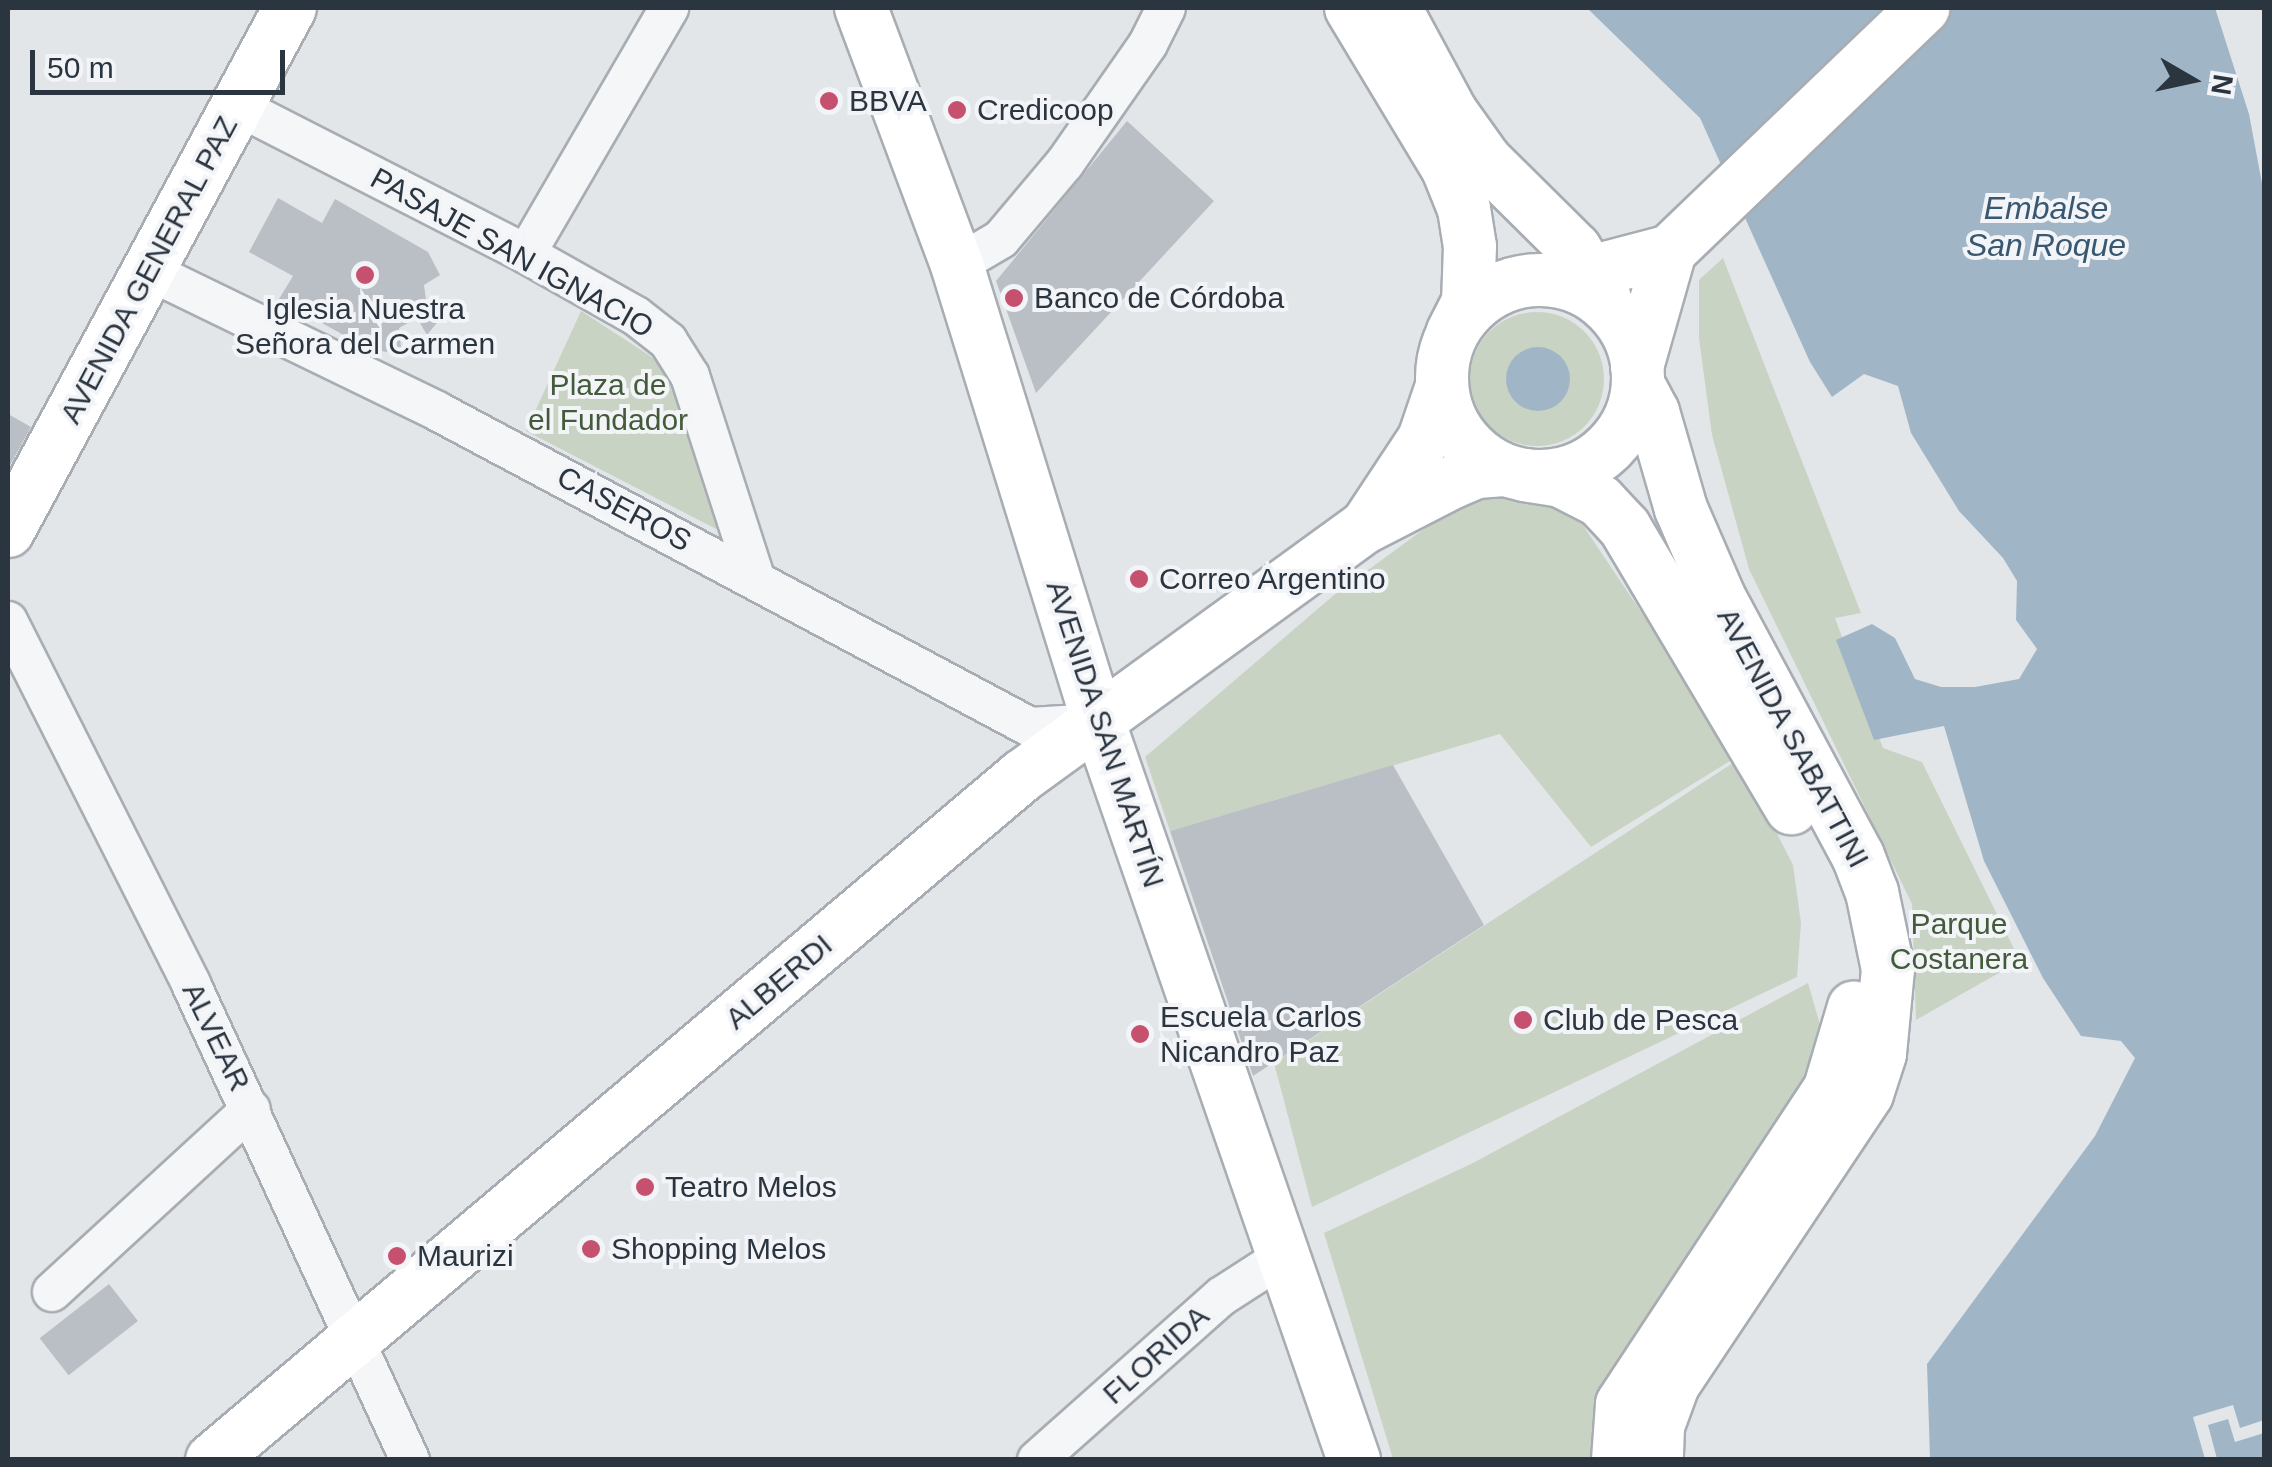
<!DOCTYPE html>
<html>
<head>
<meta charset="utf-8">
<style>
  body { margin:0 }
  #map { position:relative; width:2272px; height:1467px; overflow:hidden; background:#e2e6e9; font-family:Arial,sans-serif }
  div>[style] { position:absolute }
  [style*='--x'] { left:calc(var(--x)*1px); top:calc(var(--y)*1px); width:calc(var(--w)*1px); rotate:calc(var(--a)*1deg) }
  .green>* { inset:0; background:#c9d3c4 }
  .round { border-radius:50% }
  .water>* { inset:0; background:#a0b6c7 }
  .pier>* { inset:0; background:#e2e6e9 }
  .building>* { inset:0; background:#babfc6; transform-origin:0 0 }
  .roads { filter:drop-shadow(2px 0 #a7adb3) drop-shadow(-2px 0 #a7adb3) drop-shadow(0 2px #a7adb3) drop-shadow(0 -2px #a7adb3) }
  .street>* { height:38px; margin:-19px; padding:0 19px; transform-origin:19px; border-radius:19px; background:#f5f6f8 }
  .secondary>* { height:52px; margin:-26px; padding:0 26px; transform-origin:26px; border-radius:26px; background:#fff }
  .secondary>.ring { margin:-26px; padding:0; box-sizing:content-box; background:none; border:52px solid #fff; border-radius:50% }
  .dots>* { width:28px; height:28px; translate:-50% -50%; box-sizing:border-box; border:5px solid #f2f4f7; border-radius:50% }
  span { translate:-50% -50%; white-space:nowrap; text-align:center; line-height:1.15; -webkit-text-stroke:8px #f2f4f7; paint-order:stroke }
  .poi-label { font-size:30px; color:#2b3540 }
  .left { translate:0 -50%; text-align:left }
  .street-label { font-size:30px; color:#2b3540 }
  .park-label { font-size:30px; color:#435b3a }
  .water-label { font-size:32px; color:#385771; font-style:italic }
  .frame { position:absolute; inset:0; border:10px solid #2b3540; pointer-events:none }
  .north { position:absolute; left:2142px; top:30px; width:100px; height:100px; -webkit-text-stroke:8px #f2f4f7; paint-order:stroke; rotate:99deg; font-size:28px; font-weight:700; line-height:40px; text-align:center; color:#2b3540 }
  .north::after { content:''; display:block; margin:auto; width:35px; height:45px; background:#2b3540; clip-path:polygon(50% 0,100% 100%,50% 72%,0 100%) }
  .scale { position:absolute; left:30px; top:50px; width:255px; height:45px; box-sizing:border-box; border:5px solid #2b3540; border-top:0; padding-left:12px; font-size:30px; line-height:35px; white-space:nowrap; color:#2b3540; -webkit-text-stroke:8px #f2f4f7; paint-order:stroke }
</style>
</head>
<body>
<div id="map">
  <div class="green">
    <div style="clip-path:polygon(1723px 258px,1861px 613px,1835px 618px,1883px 748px,1922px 762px,2020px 961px,1916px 1020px,1912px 904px,1749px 569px,1712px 435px,1699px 338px,1699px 280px)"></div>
    <div style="clip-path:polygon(581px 311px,658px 361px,681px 397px,722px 532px,526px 431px)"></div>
    <div class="round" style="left:1470px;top:312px;width:134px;height:134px"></div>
    <div style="clip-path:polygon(1524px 493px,1582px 524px,1738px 756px,1591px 847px,1500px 734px,1170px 831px,1145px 757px,1334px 595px,1458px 504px)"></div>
    <div style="clip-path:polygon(1739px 759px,1793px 865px,1801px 923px,1797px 977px,1312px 1207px,1274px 1063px)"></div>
    <div style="clip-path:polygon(1808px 983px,1825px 1042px,1751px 1167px,1678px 1269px,1621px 1361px,1592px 1459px,1393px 1459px,1324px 1233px,1473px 1163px)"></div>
  </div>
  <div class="water">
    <div style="clip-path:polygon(1587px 8px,2215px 8px,2249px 114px,2264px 194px,2264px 1459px,1930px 1459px,1927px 1364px,2095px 1136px,2135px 1058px,2121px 1041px,2081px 1036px,2043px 978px,1984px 861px,1944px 726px,1874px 740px,1836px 640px,1872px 624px,1895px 638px,1915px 679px,1941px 687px,1975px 687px,2019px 679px,2037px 649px,2016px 620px,2017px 581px,2003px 558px,1959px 511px,1911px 433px,1898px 386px,1864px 374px,1832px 397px,1810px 362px,1700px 118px)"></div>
    <div class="round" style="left:1506px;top:347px;width:64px;height:64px"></div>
  </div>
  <div class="pier">
    <div style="clip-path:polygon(2233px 1405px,2240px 1428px,2264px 1420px,2264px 1433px,2235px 1442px,2228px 1419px,2208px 1425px,2217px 1459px,2205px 1459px,2193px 1417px)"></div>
  </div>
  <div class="building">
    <div style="clip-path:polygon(1127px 121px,1214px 201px,1036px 393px,996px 281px)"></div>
    <div style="clip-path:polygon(278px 198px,322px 223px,335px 199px,428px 252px,440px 275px,424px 285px,426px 300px,443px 301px,440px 319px,427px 335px,417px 318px,399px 328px,401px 347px,386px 352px,365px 347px,279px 299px,293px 276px,249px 252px)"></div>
    <div style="clip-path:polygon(8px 414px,31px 427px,8px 469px)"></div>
    <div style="clip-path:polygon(1393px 765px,1484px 925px,1253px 1076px,1170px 831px)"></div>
    <div style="left:109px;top:1284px;width:47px;height:88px;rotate:52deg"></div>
  </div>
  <div class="roads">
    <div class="street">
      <div style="--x:237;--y:106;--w:325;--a:27.1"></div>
      <div style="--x:526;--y:254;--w:126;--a:29.4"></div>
      <div style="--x:636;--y:316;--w:41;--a:38"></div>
      <div style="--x:668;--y:341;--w:41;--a:57.8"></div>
      <div style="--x:690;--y:376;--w:211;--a:72.1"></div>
      <div style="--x:526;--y:254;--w:285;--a:-59.8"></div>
      <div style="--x:957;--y:265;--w:51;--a:-30.6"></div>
      <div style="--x:1001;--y:239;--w:99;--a:-49.9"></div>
      <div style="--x:1065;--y:163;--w:145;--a:-55.1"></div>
      <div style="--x:1148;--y:44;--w:40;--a:-63.4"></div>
      <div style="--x:151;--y:272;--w:318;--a:25.9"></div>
      <div style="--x:437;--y:411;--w:672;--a:28.05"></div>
      <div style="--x:1030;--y:727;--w:66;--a:-3.5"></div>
      <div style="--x:8;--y:621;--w:407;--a:63.2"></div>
      <div style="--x:191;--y:984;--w:524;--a:65.29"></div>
      <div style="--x:52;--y:1292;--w:270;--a:-42.6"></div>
      <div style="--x:1037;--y:1460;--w:247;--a:-41.6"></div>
      <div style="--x:1222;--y:1296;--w:70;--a:-32.8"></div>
    </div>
    <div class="secondary">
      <div style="--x:861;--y:8;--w:274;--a:69.5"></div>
      <div style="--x:957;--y:265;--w:480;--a:72.8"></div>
      <div style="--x:1099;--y:723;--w:780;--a:70.91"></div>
      <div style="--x:1351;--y:8;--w:188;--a:58.9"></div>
      <div style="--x:1448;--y:169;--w:43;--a:68.2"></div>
      <div style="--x:1464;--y:209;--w:37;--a:81"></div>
      <div style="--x:1470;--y:246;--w:56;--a:92"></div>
      <div style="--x:1468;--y:302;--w:34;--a:117"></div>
      <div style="--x:1395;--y:8;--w:118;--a:61.7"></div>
      <div style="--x:1451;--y:112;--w:60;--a:54.5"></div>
      <div style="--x:1486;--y:161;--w:125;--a:44.7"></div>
      <div style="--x:1575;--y:249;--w:58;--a:59"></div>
      <div class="ring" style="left:1442px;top:280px;width:144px;height:144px"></div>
      <div style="--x:1556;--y:281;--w:118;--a:-14.7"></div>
      <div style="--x:1670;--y:251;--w:351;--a:-43.8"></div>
      <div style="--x:1637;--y:367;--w:121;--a:-74.1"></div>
      <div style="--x:1638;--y:384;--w:32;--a:62"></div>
      <div style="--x:1653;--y:412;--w:101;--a:73.9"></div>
      <div style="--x:1681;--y:509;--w:96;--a:66.6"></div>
      <div style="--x:1719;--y:597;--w:294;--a:61.8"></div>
      <div style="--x:1858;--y:856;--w:39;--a:69"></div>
      <div style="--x:1872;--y:892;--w:79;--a:78.3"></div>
      <div style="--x:1888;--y:969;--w:85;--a:95.4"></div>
      <div style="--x:1880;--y:1054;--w:42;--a:108"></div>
      <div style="--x:1867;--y:1094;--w:350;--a:123.7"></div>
      <div style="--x:1673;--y:1385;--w:44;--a:110.1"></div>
      <div style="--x:1658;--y:1426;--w:34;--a:92"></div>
      <div style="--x:1524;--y:475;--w:37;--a:9"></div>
      <div style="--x:1561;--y:481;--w:44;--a:27.1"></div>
      <div style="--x:1600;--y:501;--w:37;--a:47"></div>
      <div style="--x:1625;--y:528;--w:326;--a:59.3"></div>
      <div style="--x:1369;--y:522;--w:100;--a:-56.5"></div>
      <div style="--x:1424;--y:439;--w:56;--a:-71.2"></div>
      <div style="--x:8;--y:531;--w:594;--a:-61.67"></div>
      <div style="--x:212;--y:1460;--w:1060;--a:-40.18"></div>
      <div style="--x:1022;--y:776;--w:424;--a:-36"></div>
      <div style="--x:1365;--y:527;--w:99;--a:-27.1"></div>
      <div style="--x:1453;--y:482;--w:26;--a:-23"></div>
      <div style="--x:1477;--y:472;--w:27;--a:-4"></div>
      <div style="--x:1618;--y:1460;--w:56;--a:-85.9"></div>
      <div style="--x:1622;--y:1404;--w:378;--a:-56.6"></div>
      <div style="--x:1830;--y:1088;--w:84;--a:-73.5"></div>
    </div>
  </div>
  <div class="dots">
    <div style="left:829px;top:101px;background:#c5516e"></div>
    <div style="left:957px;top:110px;background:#c5516e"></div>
    <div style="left:365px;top:275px;background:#c5516e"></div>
    <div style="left:1014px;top:298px;background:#c5516e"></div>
    <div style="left:1139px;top:579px;background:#c5516e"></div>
    <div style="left:1523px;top:1020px;background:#c5516e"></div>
    <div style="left:1140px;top:1034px;background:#c5516e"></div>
    <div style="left:645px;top:1187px;background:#c5516e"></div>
    <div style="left:591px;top:1249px;background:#c5516e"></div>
    <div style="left:397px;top:1256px;background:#c5516e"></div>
  </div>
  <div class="poi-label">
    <span class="left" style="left:849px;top:101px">BBVA</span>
    <span class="left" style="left:977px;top:110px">Credicoop</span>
    <span class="left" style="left:1034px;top:298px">Banco de Córdoba</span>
    <span style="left:365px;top:326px">Iglesia Nuestra<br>Señora del Carmen</span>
    <span class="left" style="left:1159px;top:579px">Correo Argentino</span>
    <span class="left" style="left:1160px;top:1034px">Escuela Carlos<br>Nicandro Paz</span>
    <span class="left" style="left:1543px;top:1020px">Club de Pesca</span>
    <span class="left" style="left:665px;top:1187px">Teatro Melos</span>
    <span class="left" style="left:611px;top:1249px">Shopping Melos</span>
    <span class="left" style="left:417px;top:1256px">Maurizi</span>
  </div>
  <div class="street-label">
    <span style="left:512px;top:253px;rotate:29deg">PASAJE SAN IGNACIO</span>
    <span style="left:149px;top:270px;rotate:-62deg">AVENIDA GENERAL PAZ</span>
    <span style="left:624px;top:509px;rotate:28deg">CASEROS</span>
    <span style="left:1105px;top:734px;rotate:72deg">AVENIDA SAN MARTÍN</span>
    <span style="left:1793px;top:738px;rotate:62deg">AVENIDA SABATTINI</span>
    <span style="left:779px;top:982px;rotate:-40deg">ALBERDI</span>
    <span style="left:216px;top:1037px;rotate:64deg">ALVEAR</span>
    <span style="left:1156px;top:1355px;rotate:-42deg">FLORIDA</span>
  </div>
  <div class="park-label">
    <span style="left:608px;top:402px">Plaza de<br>el Fundador</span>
    <span style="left:1959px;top:941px">Parque<br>Costanera</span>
  </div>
  <div class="water-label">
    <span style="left:2046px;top:227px">Embalse<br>San Roque</span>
  </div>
  <div class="frame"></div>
  <div class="north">N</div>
  <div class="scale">50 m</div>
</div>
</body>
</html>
